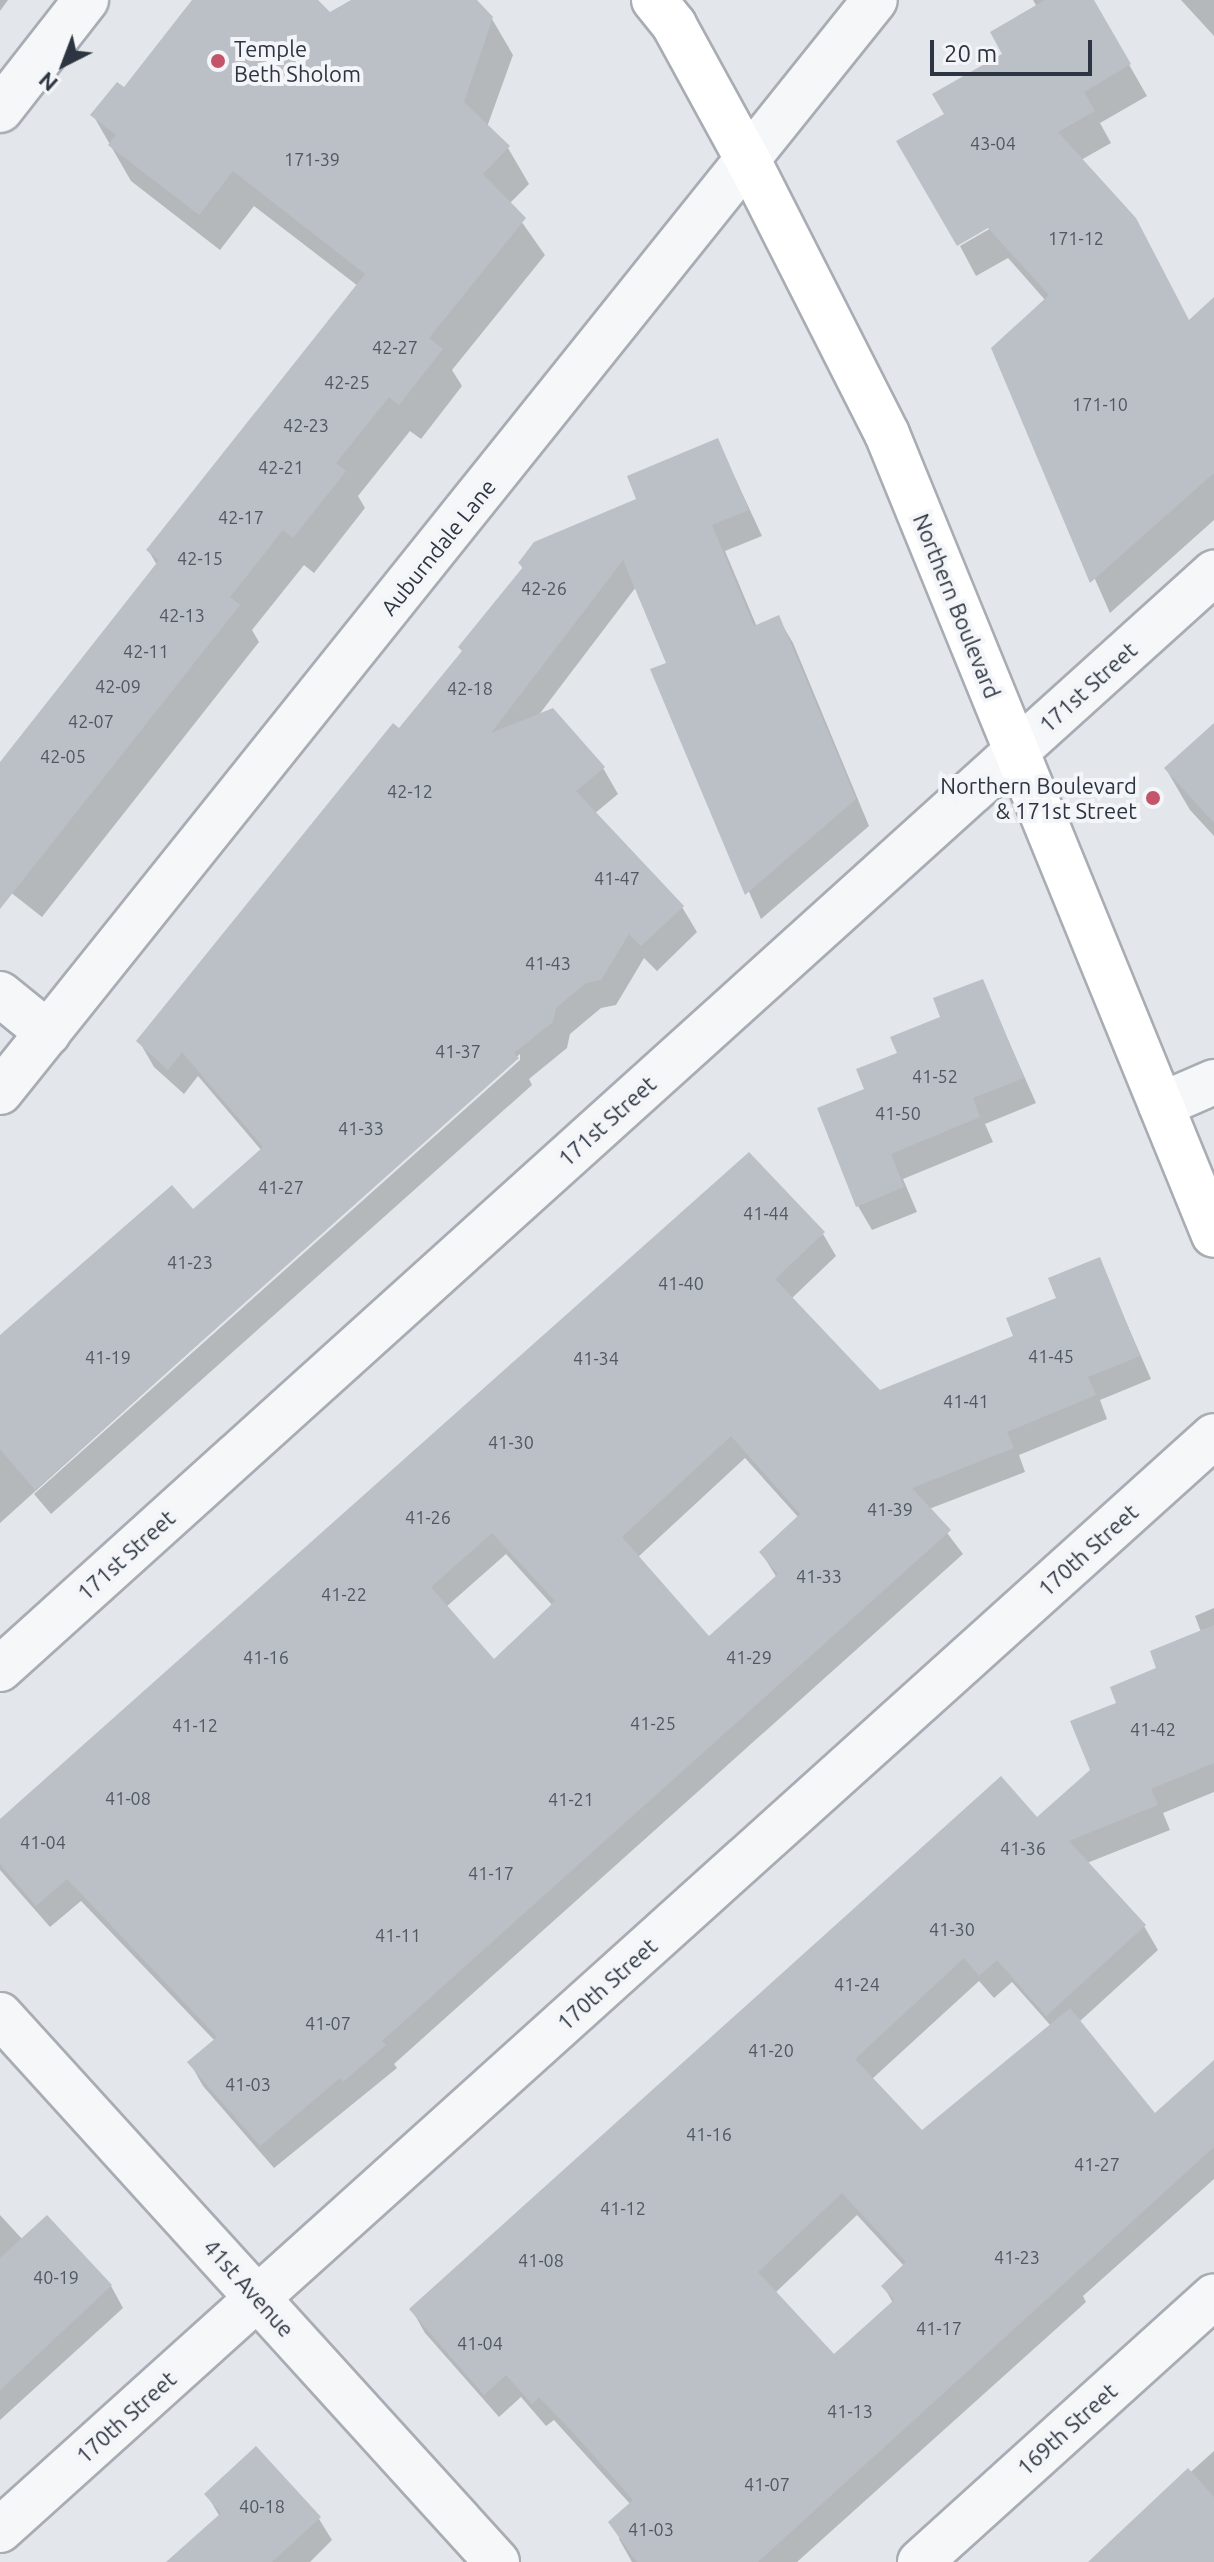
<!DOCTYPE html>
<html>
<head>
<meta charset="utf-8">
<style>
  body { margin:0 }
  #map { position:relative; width:1214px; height:2562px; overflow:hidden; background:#e3e6ea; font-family:Ubuntu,sans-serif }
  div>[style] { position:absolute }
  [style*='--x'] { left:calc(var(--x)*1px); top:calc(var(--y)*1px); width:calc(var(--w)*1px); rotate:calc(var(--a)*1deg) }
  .shadow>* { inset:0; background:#0003 }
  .building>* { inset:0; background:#bbc0c7 }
  .roads { filter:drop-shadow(2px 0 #a8adb4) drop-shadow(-2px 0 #a8adb4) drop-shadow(0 2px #a8adb4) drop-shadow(0 -2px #a8adb4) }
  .minor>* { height:44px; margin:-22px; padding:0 22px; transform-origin:22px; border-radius:22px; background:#f6f7f9 }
  .major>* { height:44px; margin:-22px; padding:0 22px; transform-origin:22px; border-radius:22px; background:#fff }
  .dots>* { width:22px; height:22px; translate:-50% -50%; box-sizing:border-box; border:4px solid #f3f5f8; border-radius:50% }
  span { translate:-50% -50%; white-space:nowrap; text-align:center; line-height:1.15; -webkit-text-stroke:8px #f3f5f8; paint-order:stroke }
  .number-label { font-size:18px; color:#505862 }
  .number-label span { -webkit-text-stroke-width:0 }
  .poi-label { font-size:22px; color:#2c3541 }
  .left { translate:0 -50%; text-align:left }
  .right { translate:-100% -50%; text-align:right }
  .street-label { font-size:22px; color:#2c3541 }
  .north { position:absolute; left:24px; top:24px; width:80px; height:80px; -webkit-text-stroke:6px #f3f5f8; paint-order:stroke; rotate:222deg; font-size:22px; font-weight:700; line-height:32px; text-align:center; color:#2c3541 }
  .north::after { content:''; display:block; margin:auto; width:28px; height:36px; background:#2c3541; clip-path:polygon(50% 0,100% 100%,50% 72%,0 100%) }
  .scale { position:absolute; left:930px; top:40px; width:162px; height:36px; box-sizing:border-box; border:4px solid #2c3541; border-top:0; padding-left:10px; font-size:24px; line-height:28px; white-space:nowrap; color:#2c3541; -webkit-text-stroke:6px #f3f5f8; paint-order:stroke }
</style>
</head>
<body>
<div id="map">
  <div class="shadow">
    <div style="clip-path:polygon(0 0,8px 0,0 11px)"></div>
    <div style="clip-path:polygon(194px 0,314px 0,329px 15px,355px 0,473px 0,492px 19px,513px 55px,487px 127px,508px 148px,529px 184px,509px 204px,545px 255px,452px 370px,462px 386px,421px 439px,410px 431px,358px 496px,365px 508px,314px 573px,304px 565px,252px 630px,259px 642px,42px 917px,0 884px,0 765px,157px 565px,148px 550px,358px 286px,254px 206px,220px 250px,131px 181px,93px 115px,125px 90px)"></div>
    <div style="clip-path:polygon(1033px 0,1092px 0,1147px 96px,1100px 123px,1111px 143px,1081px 160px,1189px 322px,1214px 299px,1214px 520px,1110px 613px,993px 349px,1046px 301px,1008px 258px,976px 276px,960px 246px,998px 224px,947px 114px,1005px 55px,1037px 7px)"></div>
    <div style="clip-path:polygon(1181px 0,1214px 0,1214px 36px)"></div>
    <div style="clip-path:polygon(718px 441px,762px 536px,725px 551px,757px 627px,778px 618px,793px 643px,869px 826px,761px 919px,652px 670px,668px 664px,636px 587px,538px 716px,603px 768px,618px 794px,594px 814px,682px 907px,697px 932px,657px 971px,644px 958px,616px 1005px,601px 1008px,570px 1034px,567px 1048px,529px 1079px,532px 1085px,51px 1514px,34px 1494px,520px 1060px,520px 1054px,0 1523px,0 1338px,193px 1212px,262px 1151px,198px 1076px,184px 1094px,154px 1067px,139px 1041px,464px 652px,523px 569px,520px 564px,638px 500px)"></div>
    <div style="clip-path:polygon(1214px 725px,1214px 836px,1190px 810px,1166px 769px)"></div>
    <div style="clip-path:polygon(982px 981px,1036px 1103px,985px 1124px,993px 1142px,903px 1179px,917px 1212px,872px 1230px,858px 1206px,867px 1090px)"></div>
    <div style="clip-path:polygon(evenodd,823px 1234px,836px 1256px,791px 1299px,879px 1392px,1016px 1337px,1099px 1260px,1151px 1379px,1100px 1400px,1107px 1419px,1019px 1455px,1025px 1472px,929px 1509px,963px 1554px,394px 2064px,397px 2068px,274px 2168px,203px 2086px,190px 2063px,215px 2041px,81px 1901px,50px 1927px,0 1870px,0 1822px,823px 1234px,745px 1458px,799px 1518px,761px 1552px,777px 1578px,708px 1639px,637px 1558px,745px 1458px,823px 1234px,506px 1554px,553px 1606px,494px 1662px,446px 1607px,506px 1554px)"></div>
    <div style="clip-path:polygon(evenodd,1214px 1608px,1214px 1792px,1163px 1813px,1170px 1830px,1087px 1863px,1144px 1926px,1158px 1950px,1079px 2022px,1155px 2116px,1214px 2063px,1214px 2179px,1083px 2296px,1086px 2302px,797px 2562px,632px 2562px,619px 2539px,631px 2505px,554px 2420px,546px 2426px,521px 2397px,499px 2417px,425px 2333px,412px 2310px,1037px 1820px,1092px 1771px,1118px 1704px,1201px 1632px,1195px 1616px,1214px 1608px,979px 1981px,994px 1998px,1012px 1982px,1051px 2026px,921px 2133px,872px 2079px,979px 1981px,1214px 1608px,857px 2215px,905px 2267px,884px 2287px,893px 2303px,834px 2356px,775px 2293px,857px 2215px)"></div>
    <div style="clip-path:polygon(0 2215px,23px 2240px,47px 2218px,111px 2286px,123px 2308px,0 2420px)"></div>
    <div style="clip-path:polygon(1214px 2451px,1214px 2562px,1124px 2562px,1112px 2543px)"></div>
    <div style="clip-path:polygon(207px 2495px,319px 2519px,332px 2540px,310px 2562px,168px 2562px,220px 2517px)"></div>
  </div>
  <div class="building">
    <div style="clip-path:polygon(192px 0,318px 0,330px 12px,351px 0,477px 0,493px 17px,464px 102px,510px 146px,483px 174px,526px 218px,429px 338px,443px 349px,399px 405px,389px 397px,336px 463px,346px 471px,293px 538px,283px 530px,230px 597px,240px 605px,0 909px,0 762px,159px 560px,146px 550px,365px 274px,233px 171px,199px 215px,108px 145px,116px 135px,90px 115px,117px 82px,124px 87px)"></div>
    <div style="clip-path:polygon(1045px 0,1094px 0,1131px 64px,1084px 92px,1095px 111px,1058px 132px,1136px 218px,1189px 320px,1214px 297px,1214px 473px,1090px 583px,991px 348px,1049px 295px,988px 228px,957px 246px,896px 141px,944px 114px,932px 94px,1002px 54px,990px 32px)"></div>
    <div style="clip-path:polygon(718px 438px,749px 510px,712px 525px,754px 626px,779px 615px,856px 799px,745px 895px,650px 669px,666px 663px,623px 560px,491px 733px,553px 708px,605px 767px,576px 791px,684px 906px,641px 946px,629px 934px,601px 980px,586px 983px,556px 1008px,553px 1022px,514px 1053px,519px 1058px,35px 1490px,0 1449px,0 1335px,172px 1185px,193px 1209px,263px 1147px,182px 1052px,168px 1070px,136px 1041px,393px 723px,399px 728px,462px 651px,458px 647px,523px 567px,518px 563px,534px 542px,636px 499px,627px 476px)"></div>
    <div style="clip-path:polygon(1214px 723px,1214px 823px,1164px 768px)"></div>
    <div style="clip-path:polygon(983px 979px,1024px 1078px,973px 1098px,980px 1117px,891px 1154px,904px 1187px,856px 1207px,817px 1108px,864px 1089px,856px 1069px,897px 1053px,890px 1037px,940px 1017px,933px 998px)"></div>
    <div style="clip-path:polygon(evenodd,749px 1152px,825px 1232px,775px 1279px,880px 1390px,1013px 1336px,1006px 1318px,1056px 1298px,1048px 1278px,1100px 1257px,1140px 1356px,1088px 1377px,1096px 1395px,1007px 1432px,1014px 1448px,912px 1488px,951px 1530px,382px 2041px,386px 2045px,343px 2082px,340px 2078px,260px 2146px,187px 2062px,217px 2037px,67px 1879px,36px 1906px,0 1864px,0 1819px,749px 1152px,731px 1436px,800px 1514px,759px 1552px,778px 1574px,709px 1636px,622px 1537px,731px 1436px,749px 1152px,492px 1533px,555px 1601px,494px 1659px,431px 1587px,492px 1533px)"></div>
    <div style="clip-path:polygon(evenodd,1214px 1625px,1214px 1763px,1151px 1789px,1158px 1805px,1069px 1841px,1146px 1925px,1046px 2016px,997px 1960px,979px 1976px,964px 1958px,855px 2059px,922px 2130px,1070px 2008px,1155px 2113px,1214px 2060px,1214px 2147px,758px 2562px,637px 2562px,608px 2522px,633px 2500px,577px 2437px,539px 2397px,532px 2404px,506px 2375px,484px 2395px,409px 2309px,1001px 1776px,1037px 1817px,1090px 1770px,1070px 1721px,1116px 1703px,1110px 1687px,1156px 1668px,1150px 1651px,1214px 1625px,842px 2193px,906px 2262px,881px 2286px,894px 2300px,834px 2354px,758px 2272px,842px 2193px)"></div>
    <div style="clip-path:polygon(47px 2215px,112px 2285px,0 2390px,0 2258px)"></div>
    <div style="clip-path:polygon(256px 2446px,321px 2517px,272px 2562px,166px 2562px,221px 2513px,204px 2494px)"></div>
    <div style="clip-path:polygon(1188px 2468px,1214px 2497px,1214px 2562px,1088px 2562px)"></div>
  </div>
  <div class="roads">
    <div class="minor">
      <div style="--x:0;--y:110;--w:140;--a:-52"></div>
      <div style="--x:0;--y:994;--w:62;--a:39.1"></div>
      <div style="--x:0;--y:1092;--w:1399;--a:-51.3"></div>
      <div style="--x:1161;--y:1105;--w:58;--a:-23.5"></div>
      <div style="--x:0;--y:1669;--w:1636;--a:-42.08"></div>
      <div style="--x:0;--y:2015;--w:739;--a:47.74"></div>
      <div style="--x:0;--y:2530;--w:1634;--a:-42.02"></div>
      <div style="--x:920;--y:2562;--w:396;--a:-42.1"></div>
    </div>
    <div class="major">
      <div style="--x:654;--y:0;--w:32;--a:51"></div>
      <div style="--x:674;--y:25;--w:154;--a:61.3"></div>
      <div style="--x:748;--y:160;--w:307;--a:63.1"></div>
      <div style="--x:887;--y:434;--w:865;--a:67.79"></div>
    </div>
  </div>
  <div class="dots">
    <div style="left:218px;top:61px;background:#c4546a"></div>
    <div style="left:1153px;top:798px;background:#c4546a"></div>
  </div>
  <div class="number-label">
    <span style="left:993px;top:143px">43-04</span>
    <span style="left:312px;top:159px">171-39</span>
    <span style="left:1076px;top:238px">171-12</span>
    <span style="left:395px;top:347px">42-27</span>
    <span style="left:347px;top:382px">42-25</span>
    <span style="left:1100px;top:404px">171-10</span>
    <span style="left:306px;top:425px">42-23</span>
    <span style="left:281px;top:467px">42-21</span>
    <span style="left:241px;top:517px">42-17</span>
    <span style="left:200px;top:558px">42-15</span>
    <span style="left:544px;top:588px">42-26</span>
    <span style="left:182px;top:615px">42-13</span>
    <span style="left:146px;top:651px">42-11</span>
    <span style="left:118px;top:686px">42-09</span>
    <span style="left:470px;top:688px">42-18</span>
    <span style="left:91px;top:721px">42-07</span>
    <span style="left:63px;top:756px">42-05</span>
    <span style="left:410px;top:791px">42-12</span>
    <span style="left:617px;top:878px">41-47</span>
    <span style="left:548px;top:963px">41-43</span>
    <span style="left:458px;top:1051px">41-37</span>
    <span style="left:935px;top:1076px">41-52</span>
    <span style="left:898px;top:1113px">41-50</span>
    <span style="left:361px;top:1128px">41-33</span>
    <span style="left:281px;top:1187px">41-27</span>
    <span style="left:766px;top:1213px">41-44</span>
    <span style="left:190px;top:1262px">41-23</span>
    <span style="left:681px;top:1283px">41-40</span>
    <span style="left:1051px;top:1356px">41-45</span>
    <span style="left:108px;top:1357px">41-19</span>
    <span style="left:596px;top:1358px">41-34</span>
    <span style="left:966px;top:1401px">41-41</span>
    <span style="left:511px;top:1442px">41-30</span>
    <span style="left:890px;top:1509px">41-39</span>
    <span style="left:428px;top:1517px">41-26</span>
    <span style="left:819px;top:1576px">41-33</span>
    <span style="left:344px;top:1594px">41-22</span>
    <span style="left:266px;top:1657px">41-16</span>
    <span style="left:749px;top:1657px">41-29</span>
    <span style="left:653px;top:1723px">41-25</span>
    <span style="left:195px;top:1725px">41-12</span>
    <span style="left:1153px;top:1729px">41-42</span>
    <span style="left:128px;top:1798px">41-08</span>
    <span style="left:571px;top:1799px">41-21</span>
    <span style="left:43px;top:1842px">41-04</span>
    <span style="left:1023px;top:1848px">41-36</span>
    <span style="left:491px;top:1873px">41-17</span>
    <span style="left:952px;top:1929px">41-30</span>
    <span style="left:398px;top:1935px">41-11</span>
    <span style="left:857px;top:1984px">41-24</span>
    <span style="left:328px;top:2023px">41-07</span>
    <span style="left:771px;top:2050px">41-20</span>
    <span style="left:248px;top:2084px">41-03</span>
    <span style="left:709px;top:2134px">41-16</span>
    <span style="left:1097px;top:2164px">41-27</span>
    <span style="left:623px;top:2208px">41-12</span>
    <span style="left:1017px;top:2257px">41-23</span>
    <span style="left:541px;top:2260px">41-08</span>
    <span style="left:56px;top:2277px">40-19</span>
    <span style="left:939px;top:2328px">41-17</span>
    <span style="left:480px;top:2343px">41-04</span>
    <span style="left:850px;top:2411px">41-13</span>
    <span style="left:767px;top:2484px">41-07</span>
    <span style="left:262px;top:2506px">40-18</span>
    <span style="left:651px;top:2529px">41-03</span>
  </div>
  <div class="poi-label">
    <span class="left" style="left:234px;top:61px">Temple<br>Beth Sholom</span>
    <span class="right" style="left:1137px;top:798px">Northern Boulevard<br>&amp; 171st Street</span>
  </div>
  <div class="street-label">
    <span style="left:438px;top:547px;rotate:-51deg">Auburndale Lane</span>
    <span style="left:957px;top:606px;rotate:68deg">Northern Boulevard</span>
    <span style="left:1088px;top:687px;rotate:-42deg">171st Street</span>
    <span style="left:607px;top:1121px;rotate:-42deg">171st Street</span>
    <span style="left:1088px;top:1550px;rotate:-42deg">170th Street</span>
    <span style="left:126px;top:1555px;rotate:-42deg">171st Street</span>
    <span style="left:607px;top:1984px;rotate:-42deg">170th Street</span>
    <span style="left:249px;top:2288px;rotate:48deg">41st Avenue</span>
    <span style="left:126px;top:2417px;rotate:-42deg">170th Street</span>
    <span style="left:1067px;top:2429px;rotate:-42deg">169th Street</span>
  </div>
  <div class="north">N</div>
  <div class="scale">20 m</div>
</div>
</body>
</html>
